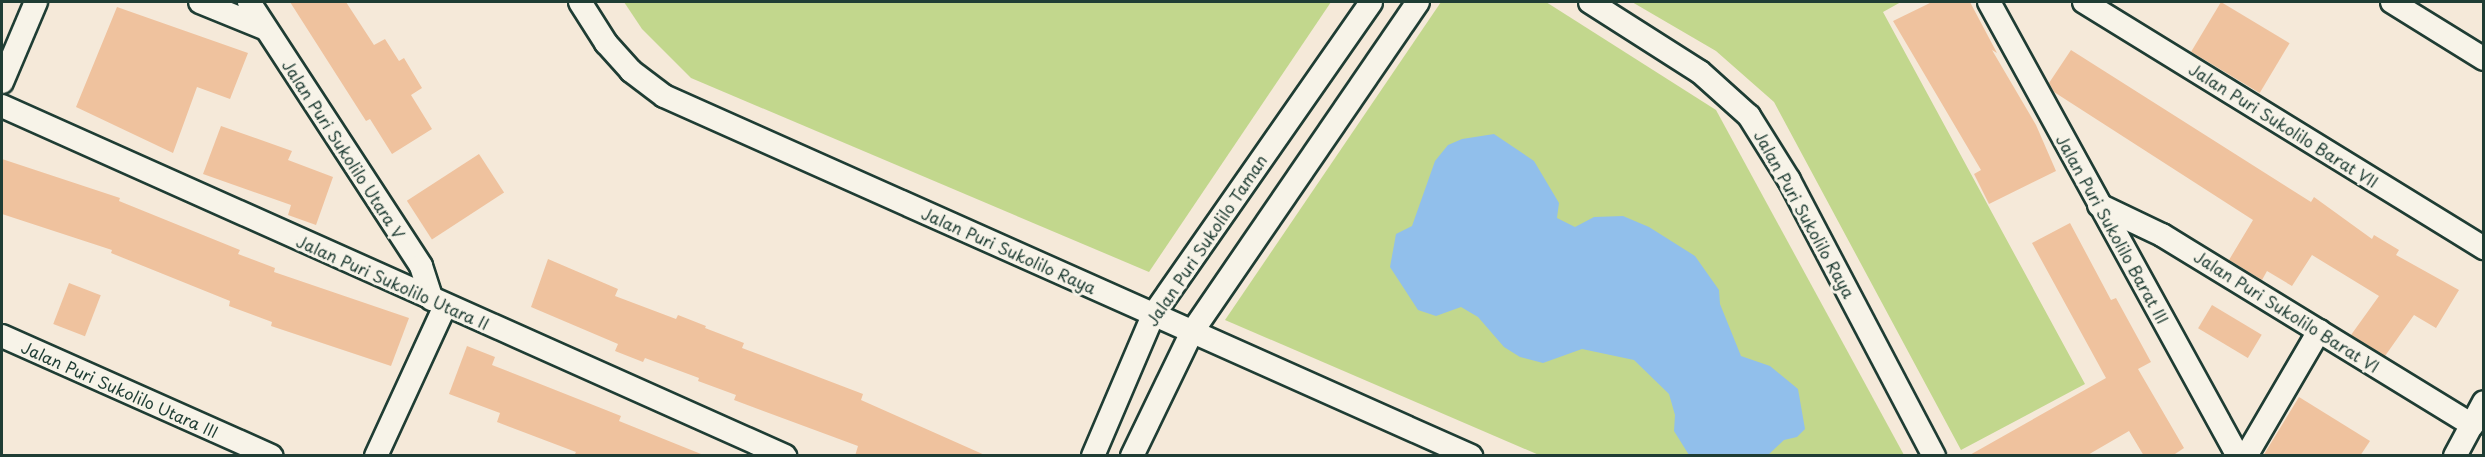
<!DOCTYPE html>
<html>
<head>
<meta charset="utf-8">
<style>
  body { margin:0 }
  #map { position:relative; width:2485px; height:457px; overflow:hidden; background:#f5e9d9; font-family:"Playpen Sans",sans-serif }
  div>[style] { position:absolute }
  [style*='--x'] { left:calc(var(--x)*1px); top:calc(var(--y)*1px); width:calc(var(--w)*1px); rotate:calc(var(--a)*1deg) }
  .green>* { inset:0; background:#c2d78d }
  .water>* { inset:0; background:#91bfeb }
  .building>* { inset:0; background:#efc29e; transform-origin:0 0 }
  .roads { filter:drop-shadow(2px 0 #1f3d34) drop-shadow(-2px 0 #1f3d34) drop-shadow(0 2px #1f3d34) drop-shadow(0 -2px #1f3d34) }
  .street>* { height:22px; margin:-11px; padding:0 11px; transform-origin:11px; border-radius:11px; background:#f7f3e8 }
  span { translate:-50% -50%; white-space:nowrap; text-align:center; line-height:1.15; -webkit-text-stroke:6px #f7f3e8; paint-order:stroke }
  .street-label { font-size:16px; color:#1f3d34 }
  .frame { position:absolute; inset:0; border:3px solid #1f3d34; pointer-events:none }
</style>
</head>
<body>
<div id="map">
  <div class="green">
    <div style="clip-path:polygon(624px 2px,1331px 2px,1149px 272px,691px 78px,642px 29px)"></div>
    <div style="clip-path:polygon(1441px 2px,1546px 2px,1716px 110px,1904px 455px,1539px 455px,1225px 320px)"></div>
    <div style="clip-path:polygon(1632px 2px,1901px 2px,1883px 12px,2085px 384px,1961px 450px,1774px 102px,1716px 51px)"></div>
  </div>
  <div class="water">
    <div style="clip-path:polygon(1494px 134px,1534px 161px,1559px 203px,1557px 218px,1575px 227px,1594px 217px,1623px 216px,1649px 227px,1695px 256px,1719px 290px,1720px 304px,1741px 356px,1770px 366px,1798px 389px,1805px 429px,1797px 437px,1784px 440px,1768px 455px,1689px 455px,1674px 431px,1675px 415px,1669px 394px,1634px 360px,1582px 349px,1543px 363px,1520px 357px,1504px 347px,1478px 317px,1461px 307px,1436px 316px,1418px 310px,1390px 267px,1396px 234px,1412px 226px,1435px 161px,1448px 145px,1462px 139px)"></div>
  </div>
  <div class="building">
    <div style="clip-path:polygon(290px 2px,346px 2px,374px 45px,385px 39px,399px 61px,404px 58px,422px 88px,411px 95px,432px 129px,392px 154px,370px 119px,366px 121px)"></div>
    <div style="clip-path:polygon(1932px 2px,1970px 2px,1997px 53px,1992px 50px,2036px 125px,2056px 171px,1989px 204px,1974px 174px,1981px 170px,1893px 21px)"></div>
    <div style="left:2221px;top:2px;width:80px;height:58px;rotate:31deg"></div>
    <div style="clip-path:polygon(117px 7px,248px 53px,230px 99px,197px 87px,173px 153px,76px 107px)"></div>
    <div style="clip-path:polygon(2071px 50px,2311px 202px,2314px 197px,2372px 239px,2374px 235px,2399px 250px,2396px 255px,2459px 290px,2436px 328px,2414px 315px,2385px 356px,2351px 335px,2379px 296px,2312px 255px,2292px 286px,2267px 271px,2262px 280px,2229px 260px,2253px 220px,2054px 92px,2049px 83px)"></div>
    <div style="clip-path:polygon(221px 126px,292px 151px,288px 160px,333px 177px,316px 225px,288px 215px,291px 205px,203px 174px)"></div>
    <div style="left:479px;top:154px;width:46px;height:86px;rotate:57deg"></div>
    <div style="clip-path:polygon(2px 159px,120px 198px,119px 201px,240px 250px,238px 254px,275px 268px,274px 272px,409px 318px,391px 366px,271px 326px,272px 322px,229px 306px,230px 301px,111px 253px,112px 250px,2px 214px)"></div>
    <div style="clip-path:polygon(2070px 223px,2111px 300px,2116px 298px,2151px 362px,2138px 369px,2184px 448px,2172px 456px,2144px 456px,2129px 431px,2086px 456px,1968px 456px,2106px 378px,2032px 243px)"></div>
    <div style="clip-path:polygon(548px 259px,618px 289px,615px 296px,676px 319px,678px 315px,706px 326px,705px 328px,744px 343px,742px 348px,863px 394px,861px 400px,987px 456px,855px 456px,858px 446px,734px 400px,736px 395px,698px 381px,699px 378px,645px 358px,643px 362px,615px 351px,618px 344px,531px 307px)"></div>
    <div style="left:69px;top:283px;width:34px;height:44px;rotate:21deg"></div>
    <div style="left:2212px;top:305px;width:58px;height:27px;rotate:31deg"></div>
    <div style="clip-path:polygon(467px 346px,495px 357px,492px 365px,621px 416px,619px 421px,706px 456px,574px 456px,576px 452px,497px 422px,500px 413px,449px 394px)"></div>
    <div style="clip-path:polygon(2299px 397px,2370px 441px,2360px 456px,2263px 456px)"></div>
  </div>
  <div class="roads">
    <div class="street">
      <div style="--x:200;--y:2;--w:71;--a:22.2"></div>
      <div style="--x:249;--y:2;--w:315;--a:56.9"></div>
      <div style="--x:421;--y:266;--w:35;--a:72"></div>
      <div style="--x:580;--y:2;--w:49;--a:57.6"></div>
      <div style="--x:606;--y:43;--w:38;--a:48"></div>
      <div style="--x:631;--y:71;--w:41;--a:37.1"></div>
      <div style="--x:664;--y:96;--w:884;--a:24.04"></div>
      <div style="--x:1590;--y:2;--w:130;--a:32.5"></div>
      <div style="--x:1700;--y:72;--w:66;--a:41.9"></div>
      <div style="--x:1749;--y:116;--w:75;--a:58"></div>
      <div style="--x:1789;--y:180;--w:312;--a:62.3"></div>
      <div style="--x:1989;--y:2;--w:518;--a:61.26"></div>
      <div style="--x:2084;--y:2;--w:470;--a:31.6"></div>
      <div style="--x:2392;--y:2;--w:108;--a:31.8"></div>
      <div style="--x:2;--y:82;--w:87;--a:-67"></div>
      <div style="--x:2;--y:106;--w:858;--a:24.08"></div>
      <div style="--x:2099;--y:205;--w:70;--a:25.5"></div>
      <div style="--x:2162;--y:235;--w:364;--a:31.5"></div>
      <div style="--x:2;--y:336;--w:295;--a:24"></div>
      <div style="--x:376;--y:456;--w:165;--a:-65.3"></div>
      <div style="--x:1093;--y:456;--w:153;--a:-66.9"></div>
      <div style="--x:1153;--y:315;--w:381;--a:-55.1"></div>
      <div style="--x:1132;--y:456;--w:138;--a:-64.2"></div>
      <div style="--x:1192;--y:332;--w:400;--a:-55.6"></div>
      <div style="--x:2246;--y:456;--w:145;--a:-59.7"></div>
      <div style="--x:2455;--y:456;--w:61;--a:-61.8"></div>
    </div>
  </div>
  <div class="street-label">
    <span style="left:2284px;top:125px;rotate:32deg">Jalan Puri Sukolilo Barat VII</span>
    <span style="left:344px;top:149px;rotate:57deg">Jalan Puri Sukolilo Utara V</span>
    <span style="left:1805px;top:214px;rotate:61deg">Jalan Puri Sukolilo Raya</span>
    <span style="left:2113px;top:229px;rotate:61deg">Jalan Puri Sukolilo Barat III</span>
    <span style="left:1206px;top:240px;rotate:-56deg">Jalan Puri Sukolilo Taman</span>
    <span style="left:1009px;top:250px;rotate:24deg">Jalan Puri Sukolilo Raya</span>
    <span style="left:393px;top:282px;rotate:24deg">Jalan Puri Sukolilo Utara II</span>
    <span style="left:2287px;top:311px;rotate:32deg">Jalan Puri Sukolilo Barat VI</span>
    <span style="left:120px;top:389px;rotate:24deg">Jalan Puri Sukolilo Utara III</span>
  </div>
  <div class="frame"></div>
</div>
</body>
</html>
